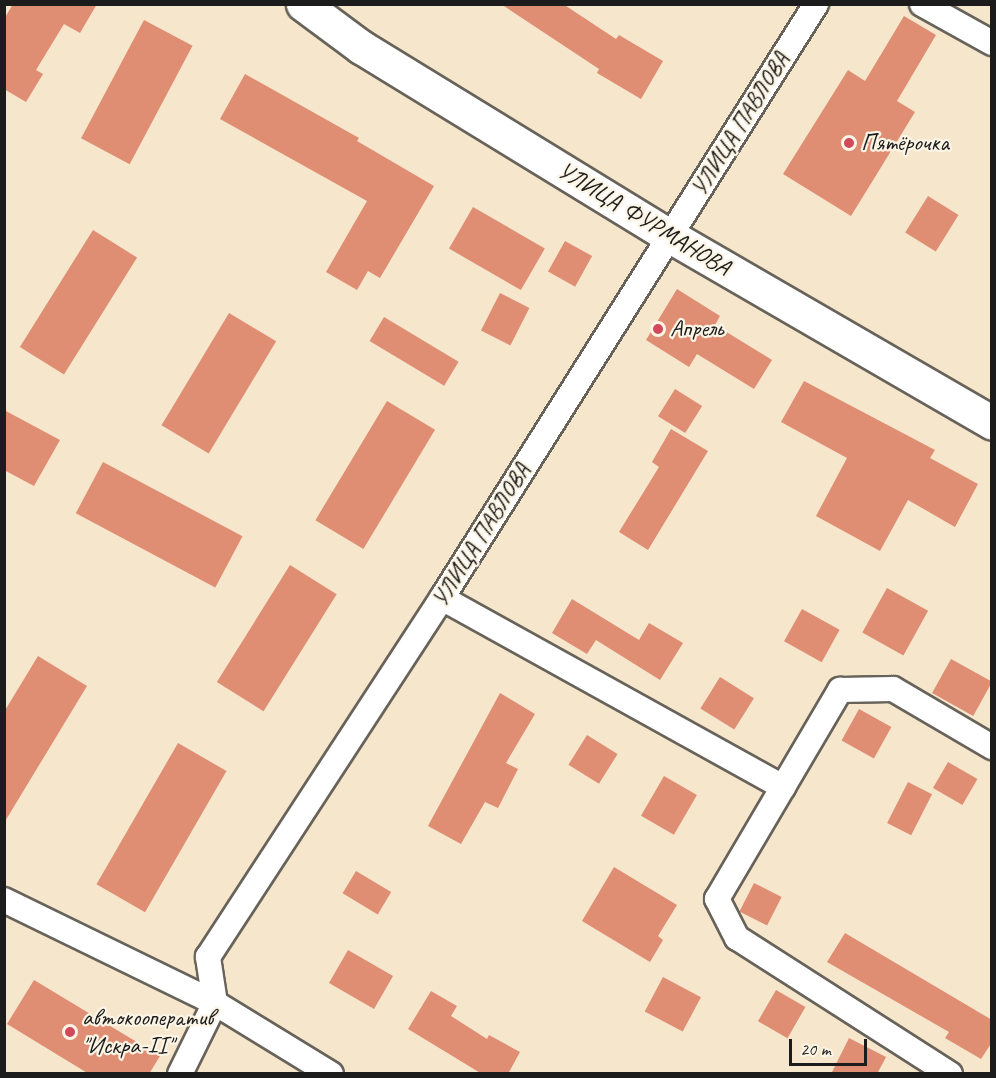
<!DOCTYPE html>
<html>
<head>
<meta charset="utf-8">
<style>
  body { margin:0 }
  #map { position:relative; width:996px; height:1078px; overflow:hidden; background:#f5e6cc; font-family:Caveat,sans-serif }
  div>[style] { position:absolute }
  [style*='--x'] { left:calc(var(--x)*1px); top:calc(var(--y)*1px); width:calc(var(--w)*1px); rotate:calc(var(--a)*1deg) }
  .building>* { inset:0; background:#df8e74; transform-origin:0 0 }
  .roads { filter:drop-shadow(2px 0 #68635a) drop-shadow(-2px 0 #68635a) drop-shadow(0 2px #68635a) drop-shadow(0 -2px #68635a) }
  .street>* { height:24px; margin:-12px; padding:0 12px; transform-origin:12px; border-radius:12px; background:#fff }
  .secondary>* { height:33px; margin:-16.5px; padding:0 16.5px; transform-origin:16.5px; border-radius:16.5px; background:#fff }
  .dots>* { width:16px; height:16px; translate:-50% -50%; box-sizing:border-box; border:3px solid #fcf5e5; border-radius:50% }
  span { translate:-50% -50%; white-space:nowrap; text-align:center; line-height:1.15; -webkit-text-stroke:4.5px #fcf5e5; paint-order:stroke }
  .street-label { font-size:24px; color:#1c1c1c }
  .poi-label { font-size:24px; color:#1c1c1c }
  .left { translate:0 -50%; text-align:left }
  .frame { position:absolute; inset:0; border:6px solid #1c1c1c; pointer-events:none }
  .scale { position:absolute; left:789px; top:1039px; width:78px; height:27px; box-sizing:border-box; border:3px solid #1c1c1c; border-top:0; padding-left:8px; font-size:18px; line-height:21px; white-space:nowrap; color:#1c1c1c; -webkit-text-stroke:4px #fcf5e5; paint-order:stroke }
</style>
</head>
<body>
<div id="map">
  <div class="building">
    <div style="clip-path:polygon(13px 4px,97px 4px,80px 33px,64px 24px,36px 70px,43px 74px,26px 102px,4px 89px,4px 19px)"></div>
    <div style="clip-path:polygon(501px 4px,563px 4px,616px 39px,619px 35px,663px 61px,641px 99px,597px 73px,599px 69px)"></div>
    <div style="clip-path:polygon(904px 16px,936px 35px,897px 101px,915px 112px,851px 216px,783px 174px,848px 70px,865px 81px)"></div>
    <div style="left:144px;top:20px;width:55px;height:134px;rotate:28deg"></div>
    <div style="clip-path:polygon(245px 74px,359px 138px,357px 141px,434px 186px,380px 278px,368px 271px,357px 290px,326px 272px,367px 201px,220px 119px)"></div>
    <div style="left:928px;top:196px;width:36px;height:43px;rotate:32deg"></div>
    <div style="left:473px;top:207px;width:83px;height:48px;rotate:30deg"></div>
    <div style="left:93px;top:230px;width:52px;height:138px;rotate:32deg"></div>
    <div style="left:565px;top:241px;width:31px;height:35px;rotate:29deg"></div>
    <div style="clip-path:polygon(677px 289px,720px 316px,715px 325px,772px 360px,754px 389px,697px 354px,689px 367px,646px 340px)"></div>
    <div style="left:500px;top:293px;width:33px;height:42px;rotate:27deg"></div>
    <div style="left:229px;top:313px;width:55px;height:131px;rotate:31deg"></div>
    <div style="left:384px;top:317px;width:87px;height:28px;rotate:31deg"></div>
    <div style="clip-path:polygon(804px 381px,935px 450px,930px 458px,978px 484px,955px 527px,908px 500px,880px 551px,816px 516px,847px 458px,781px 422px)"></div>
    <div style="left:675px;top:389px;width:32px;height:32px;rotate:32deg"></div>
    <div style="left:387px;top:401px;width:56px;height:139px;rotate:31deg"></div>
    <div style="clip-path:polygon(4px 410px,60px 440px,34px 486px,4px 470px)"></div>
    <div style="clip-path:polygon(671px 429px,708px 451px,648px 550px,619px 532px,659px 467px,652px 462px)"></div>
    <div style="left:103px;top:462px;width:158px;height:58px;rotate:28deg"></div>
    <div style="left:290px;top:565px;width:55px;height:138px;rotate:32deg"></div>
    <div style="left:887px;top:588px;width:47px;height:51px;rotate:29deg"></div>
    <div style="clip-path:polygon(572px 599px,639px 640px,649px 623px,683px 643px,660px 680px,596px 640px,587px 654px,552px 633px)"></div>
    <div style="left:802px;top:609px;width:43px;height:37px;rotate:29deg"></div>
    <div style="clip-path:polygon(38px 656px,87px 686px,4px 823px,4px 712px)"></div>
    <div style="left:951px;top:659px;width:47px;height:39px;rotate:29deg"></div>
    <div style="left:720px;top:677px;width:40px;height:37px;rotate:32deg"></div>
    <div style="clip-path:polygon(500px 693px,535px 714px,506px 763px,518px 769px,498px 808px,485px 802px,461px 844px,428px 826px)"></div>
    <div style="left:859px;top:709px;width:37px;height:36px;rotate:29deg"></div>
    <div style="left:587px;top:735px;width:36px;height:35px;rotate:32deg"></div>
    <div style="left:178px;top:743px;width:56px;height:163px;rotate:30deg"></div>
    <div style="left:948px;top:762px;width:34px;height:30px;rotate:30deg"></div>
    <div style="left:664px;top:776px;width:38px;height:46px;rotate:30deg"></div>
    <div style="left:908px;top:782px;width:27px;height:46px;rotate:27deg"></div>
    <div style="clip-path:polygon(614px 867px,677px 905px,658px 936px,663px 940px,650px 962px,582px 921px)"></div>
    <div style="left:356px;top:871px;width:41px;height:26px;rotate:31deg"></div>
    <div style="left:754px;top:883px;width:31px;height:32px;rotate:27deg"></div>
    <div style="clip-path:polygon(845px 933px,992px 1020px,992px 1042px,981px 1059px,945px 1038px,949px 1032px,827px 962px)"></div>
    <div style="left:348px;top:950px;width:52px;height:38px;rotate:30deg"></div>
    <div style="left:663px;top:977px;width:43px;height:39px;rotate:28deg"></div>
    <div style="clip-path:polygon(34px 980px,160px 1056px,149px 1074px,89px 1074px,7px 1024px)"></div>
    <div style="left:776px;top:990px;width:34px;height:36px;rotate:30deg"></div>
    <div style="clip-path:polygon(431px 991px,457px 1006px,451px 1016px,487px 1039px,489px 1035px,520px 1052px,508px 1074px,482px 1074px,408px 1029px)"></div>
    <div style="clip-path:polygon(849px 1038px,886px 1057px,877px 1074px,831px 1074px)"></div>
  </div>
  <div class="roads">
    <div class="street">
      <div style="--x:922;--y:4;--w:80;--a:29.1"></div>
      <div style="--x:442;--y:598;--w:390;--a:29"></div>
      <div style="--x:4;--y:900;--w:235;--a:26"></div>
      <div style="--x:215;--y:1003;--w:136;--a:31.5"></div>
      <div style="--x:180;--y:1074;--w:79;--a:-63.8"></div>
      <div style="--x:215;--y:1003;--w:47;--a:-98.7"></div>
      <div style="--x:208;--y:957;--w:429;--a:-56.9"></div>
      <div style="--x:442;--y:598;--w:702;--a:-57.8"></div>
      <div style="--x:950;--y:1074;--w:253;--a:-147.4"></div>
      <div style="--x:737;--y:938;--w:44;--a:-117.1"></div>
      <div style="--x:717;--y:899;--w:243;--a:-59.5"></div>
      <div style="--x:840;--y:690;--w:53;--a:-1.1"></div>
      <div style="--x:893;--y:689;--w:115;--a:30.4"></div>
    </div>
    <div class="secondary">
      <div style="--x:303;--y:4;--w:72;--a:36.6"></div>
      <div style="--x:361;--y:47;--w:362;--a:31.5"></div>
      <div style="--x:670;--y:236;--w:372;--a:30.1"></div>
    </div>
  </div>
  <div class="dots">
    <div style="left:849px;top:143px;background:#d1495b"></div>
    <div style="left:658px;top:329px;background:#d1495b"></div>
    <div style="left:70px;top:1032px;background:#d1495b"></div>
  </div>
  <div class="street-label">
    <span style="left:740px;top:124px;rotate:-58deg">УЛИЦА ПАВЛОВА</span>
    <span style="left:644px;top:219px;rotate:31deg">УЛИЦА ФУРМАНОВА</span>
    <span style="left:481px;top:535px;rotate:-58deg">УЛИЦА ПАВЛОВА</span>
  </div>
  <div class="poi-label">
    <span class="left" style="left:861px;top:143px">Пятёрочка</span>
    <span class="left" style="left:670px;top:329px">Апрель</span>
    <span class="left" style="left:82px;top:1032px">автокооператив<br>"Искра-II"</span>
  </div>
  <div class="frame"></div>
  <div class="scale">20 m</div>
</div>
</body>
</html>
